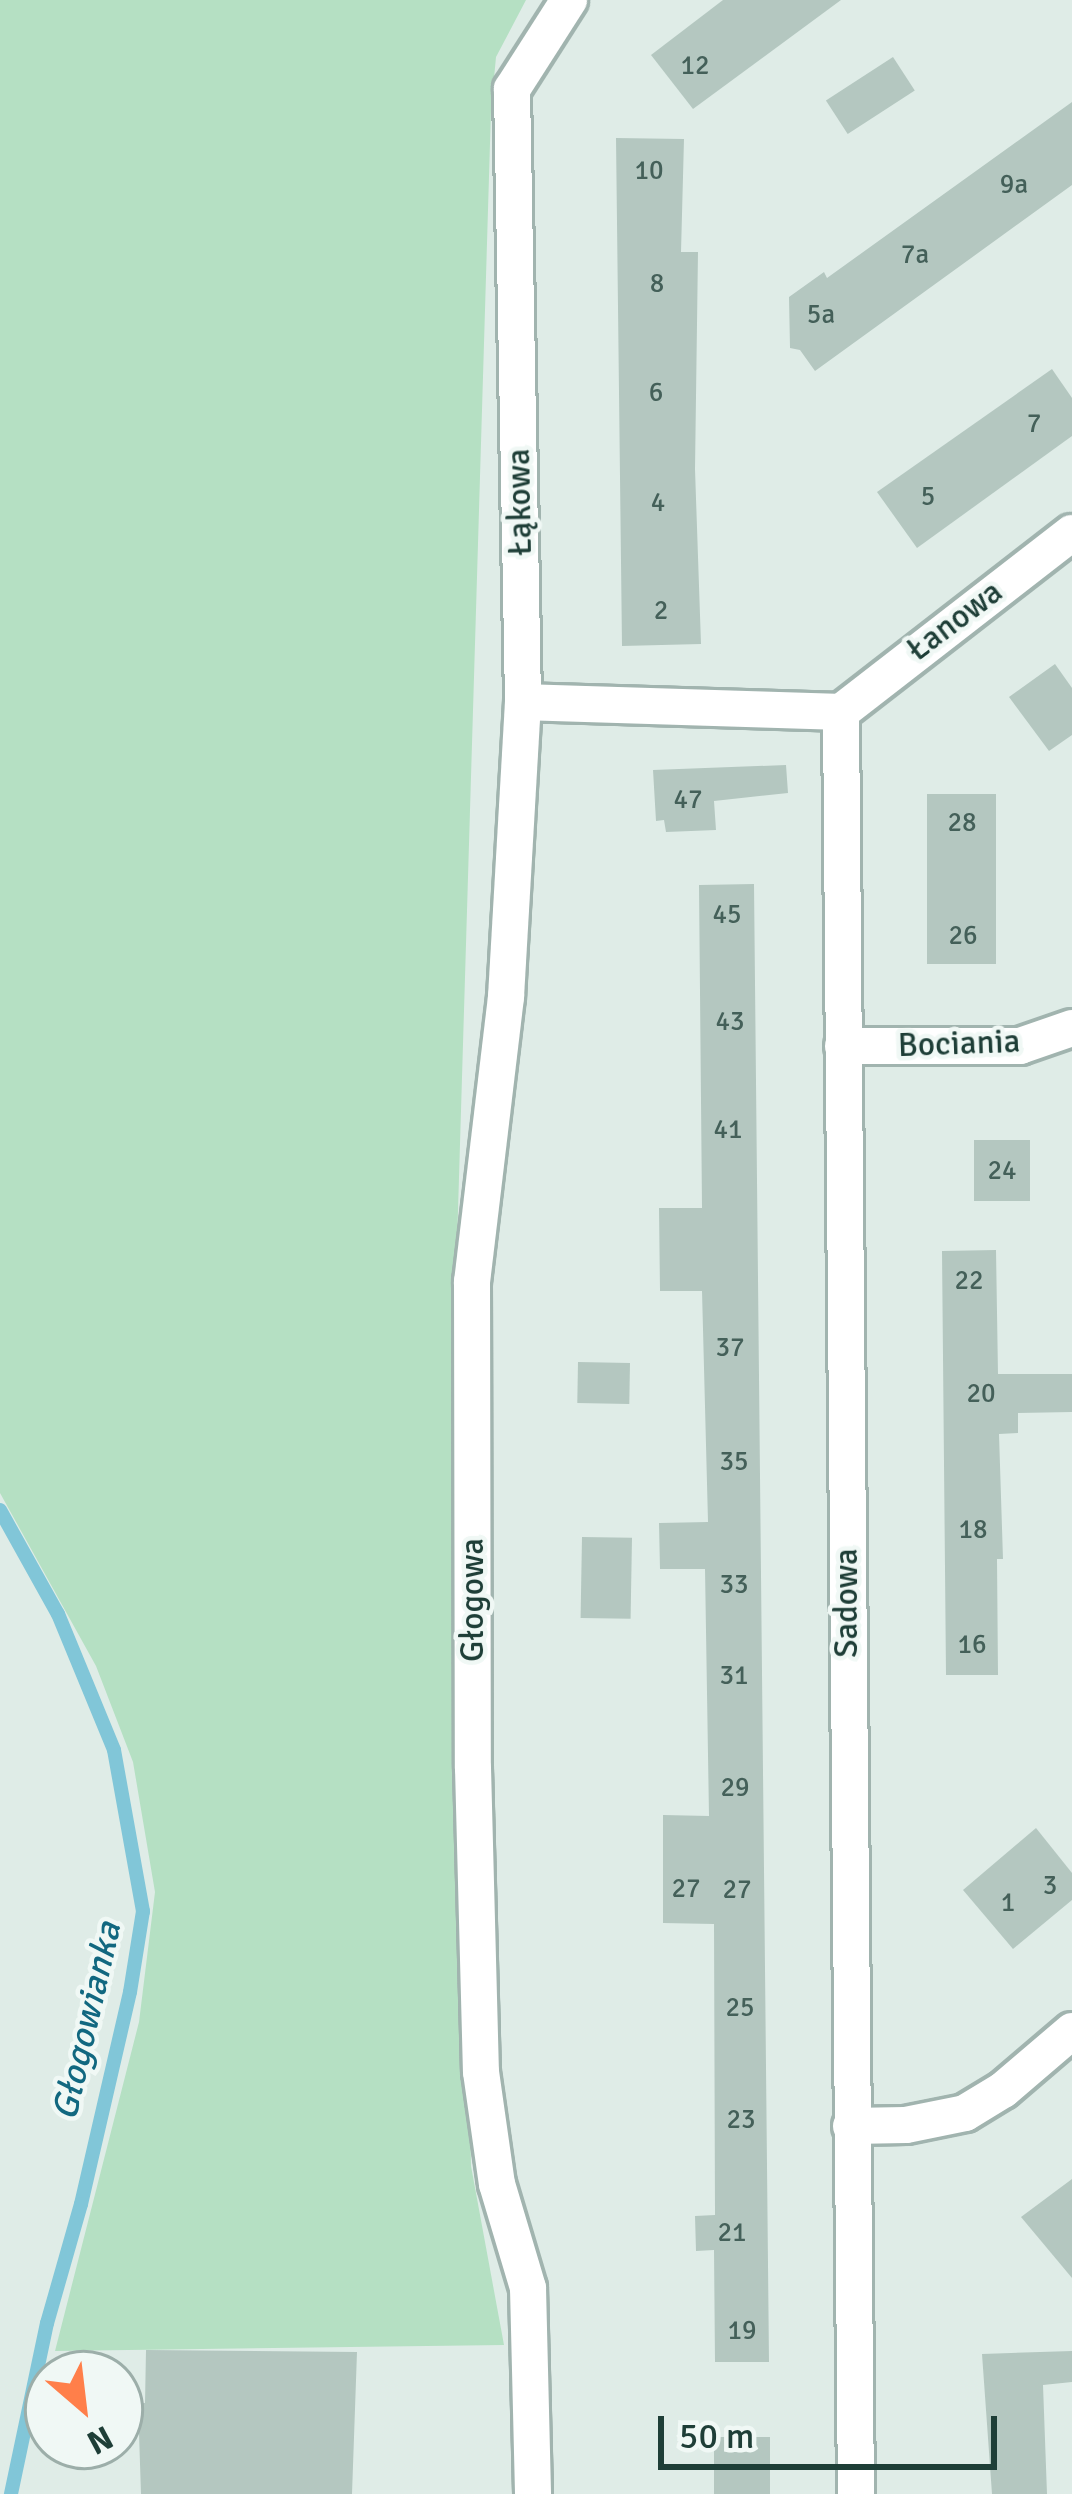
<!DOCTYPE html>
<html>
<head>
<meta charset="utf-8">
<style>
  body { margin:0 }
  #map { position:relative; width:1072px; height:2494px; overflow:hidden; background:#dfece7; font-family:Signika,sans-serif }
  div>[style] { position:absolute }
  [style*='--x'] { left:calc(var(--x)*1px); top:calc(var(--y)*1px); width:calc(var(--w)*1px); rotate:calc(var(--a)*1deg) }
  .green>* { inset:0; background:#b5e0c3 }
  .stream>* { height:14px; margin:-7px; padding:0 7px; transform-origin:7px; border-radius:7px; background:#81c6d8 }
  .building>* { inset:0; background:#b4c7c0; transform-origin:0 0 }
  .roads { filter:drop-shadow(3px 0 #a1b4af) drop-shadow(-3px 0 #a1b4af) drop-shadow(0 3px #a1b4af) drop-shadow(0 -3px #a1b4af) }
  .minor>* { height:36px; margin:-18px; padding:0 18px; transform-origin:18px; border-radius:18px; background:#fff }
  span { translate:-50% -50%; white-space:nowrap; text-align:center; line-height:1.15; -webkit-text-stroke:9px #f0f8f5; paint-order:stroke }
  .number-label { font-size:27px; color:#446059 }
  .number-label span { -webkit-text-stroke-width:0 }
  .street-label { font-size:33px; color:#1e3e37 }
  .water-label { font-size:36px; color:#126880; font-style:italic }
  .north { position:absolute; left:24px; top:2350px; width:120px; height:120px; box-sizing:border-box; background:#f0f8f5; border:3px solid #9caea9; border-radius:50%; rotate:152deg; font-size:33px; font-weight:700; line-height:48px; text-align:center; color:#1e3e37 }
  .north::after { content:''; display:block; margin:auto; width:42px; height:54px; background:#ff7f4a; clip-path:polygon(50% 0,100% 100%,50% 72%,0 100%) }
  .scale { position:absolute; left:658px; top:2416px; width:339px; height:54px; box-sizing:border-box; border:6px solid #1e3e37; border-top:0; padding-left:15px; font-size:36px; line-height:42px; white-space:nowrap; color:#1e3e37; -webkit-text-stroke:9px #f0f8f5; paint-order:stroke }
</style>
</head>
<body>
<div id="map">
  <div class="green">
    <div style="clip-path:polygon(0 0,526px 0,496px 57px,491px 110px,455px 1311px,471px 2166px,504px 2345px,55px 2351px,139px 2022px,155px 1892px,133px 1762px,96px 1666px,0 1493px)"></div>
  </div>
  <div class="stream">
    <div style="--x:0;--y:1510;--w:119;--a:60.9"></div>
    <div style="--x:58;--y:1614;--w:147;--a:67.6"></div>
    <div style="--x:114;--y:1750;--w:164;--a:79.8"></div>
    <div style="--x:143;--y:1911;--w:82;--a:99.1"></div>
    <div style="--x:130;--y:1992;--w:218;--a:103"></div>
    <div style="--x:81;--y:2204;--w:124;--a:105.9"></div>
    <div style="--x:47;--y:2323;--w:175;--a:101.9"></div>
  </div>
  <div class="building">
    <div style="clip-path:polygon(723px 0,841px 0,693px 109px,651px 55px)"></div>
    <div style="left:893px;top:57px;width:40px;height:80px;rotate:57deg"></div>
    <div style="clip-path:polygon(1072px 102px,1072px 185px,815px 371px,800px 350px,790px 348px,789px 297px,824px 272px,827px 278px)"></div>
    <div style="clip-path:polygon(616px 138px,684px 139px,681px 252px,698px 252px,695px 469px,701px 644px,622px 646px)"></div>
    <div style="clip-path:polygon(1052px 369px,1072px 398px,1072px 436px,917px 548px,877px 492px)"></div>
    <div style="clip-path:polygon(1055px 664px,1072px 688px,1072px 735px,1049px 751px,1009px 697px)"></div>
    <div style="clip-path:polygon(786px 765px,788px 793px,714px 801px,716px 830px,666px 832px,664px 820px,656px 821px,653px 770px)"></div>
    <div style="left:996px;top:794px;width:170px;height:69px;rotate:90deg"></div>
    <div style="clip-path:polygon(754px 884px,769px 2362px,715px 2362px,714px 2250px,696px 2251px,695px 2216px,715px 2215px,714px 1924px,663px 1923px,663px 1815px,709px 1816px,705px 1569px,660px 1569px,659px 1523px,708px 1522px,702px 1291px,660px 1291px,659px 1208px,702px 1208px,699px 885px)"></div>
    <div style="left:974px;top:1140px;width:56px;height:61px"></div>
    <div style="clip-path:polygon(996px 1250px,998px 1374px,1072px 1374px,1072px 1412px,1018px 1413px,1018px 1433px,999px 1434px,1003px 1559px,997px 1559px,998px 1675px,946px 1675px,942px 1251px)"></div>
    <div style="left:578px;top:1362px;width:52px;height:41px;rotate:1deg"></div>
    <div style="left:582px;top:1537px;width:50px;height:81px;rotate:1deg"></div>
    <div style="clip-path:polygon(1036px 1828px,1072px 1873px,1072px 1900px,1013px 1949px,963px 1890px)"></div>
    <div style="clip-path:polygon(1072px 2179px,1072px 2278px,1021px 2217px)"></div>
    <div style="clip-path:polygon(146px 2350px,357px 2352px,352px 2494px,141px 2494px,138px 2403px,145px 2403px)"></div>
    <div style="clip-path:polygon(1072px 2351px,1072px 2382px,1043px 2385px,1047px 2494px,992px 2494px,982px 2354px)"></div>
    <div style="left:714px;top:2437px;width:56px;height:57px"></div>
  </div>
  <div class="roads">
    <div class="minor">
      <div style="--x:569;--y:0;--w:106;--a:122.6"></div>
      <div style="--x:512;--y:89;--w:613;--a:88.97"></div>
      <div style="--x:523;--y:702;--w:318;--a:1.8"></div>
      <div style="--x:523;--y:702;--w:295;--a:93.3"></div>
      <div style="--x:506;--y:997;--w:286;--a:96.8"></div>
      <div style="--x:472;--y:1281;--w:487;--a:89.9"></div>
      <div style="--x:473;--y:1768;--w:304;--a:88.5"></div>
      <div style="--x:481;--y:2072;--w:113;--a:81.9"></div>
      <div style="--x:497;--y:2184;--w:109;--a:73.4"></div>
      <div style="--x:528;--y:2288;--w:206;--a:88.6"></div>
      <div style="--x:841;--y:712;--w:1782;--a:89.52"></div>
      <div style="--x:841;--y:712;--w:292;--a:-37.8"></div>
      <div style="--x:843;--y:1046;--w:177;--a:0"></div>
      <div style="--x:1020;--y:1046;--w:55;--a:-19.1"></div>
      <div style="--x:851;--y:2126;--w:55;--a:-1"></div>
      <div style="--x:906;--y:2125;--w:60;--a:-11.5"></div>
      <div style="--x:965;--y:2113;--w:44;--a:-31.2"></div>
      <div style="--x:1003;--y:2090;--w:91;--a:-40.5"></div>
    </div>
  </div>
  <div class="number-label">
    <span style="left:695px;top:66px">12</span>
    <span style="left:649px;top:171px">10</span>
    <span style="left:1014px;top:185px">9a</span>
    <span style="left:915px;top:255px">7a</span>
    <span style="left:657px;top:284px">8</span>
    <span style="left:821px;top:315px">5a</span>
    <span style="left:656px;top:393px">6</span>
    <span style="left:1034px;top:424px">7</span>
    <span style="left:928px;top:497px">5</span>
    <span style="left:658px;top:503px">4</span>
    <span style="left:661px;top:611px">2</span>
    <span style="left:688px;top:800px">47</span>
    <span style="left:962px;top:823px">28</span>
    <span style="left:727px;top:915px">45</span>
    <span style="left:963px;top:936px">26</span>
    <span style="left:730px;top:1022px">43</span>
    <span style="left:728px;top:1130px">41</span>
    <span style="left:1002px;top:1171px">24</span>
    <span style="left:969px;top:1281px">22</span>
    <span style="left:730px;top:1348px">37</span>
    <span style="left:981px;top:1394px">20</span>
    <span style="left:734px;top:1462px">35</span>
    <span style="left:973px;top:1530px">18</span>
    <span style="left:734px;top:1585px">33</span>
    <span style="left:972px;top:1645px">16</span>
    <span style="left:734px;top:1676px">31</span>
    <span style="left:735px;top:1788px">29</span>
    <span style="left:1050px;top:1886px">3</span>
    <span style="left:686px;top:1889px">27</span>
    <span style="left:737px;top:1890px">27</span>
    <span style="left:1008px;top:1903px">1</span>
    <span style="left:740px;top:2008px">25</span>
    <span style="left:741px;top:2120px">23</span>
    <span style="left:732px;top:2233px">21</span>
    <span style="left:742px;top:2331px">19</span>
  </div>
  <div class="street-label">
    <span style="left:520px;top:502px;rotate:-91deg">Łąkowa</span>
    <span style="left:955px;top:621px;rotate:-37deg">Łanowa</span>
    <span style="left:959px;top:1044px;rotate:-2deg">Bociania</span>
    <span style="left:473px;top:1600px;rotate:-90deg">Głogowa</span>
    <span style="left:847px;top:1603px;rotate:-90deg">Sadowa</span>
  </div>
  <div class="water-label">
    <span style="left:87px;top:2021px;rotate:-77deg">Głogowianka</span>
  </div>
  <div class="north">N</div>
  <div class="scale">50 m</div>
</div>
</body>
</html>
